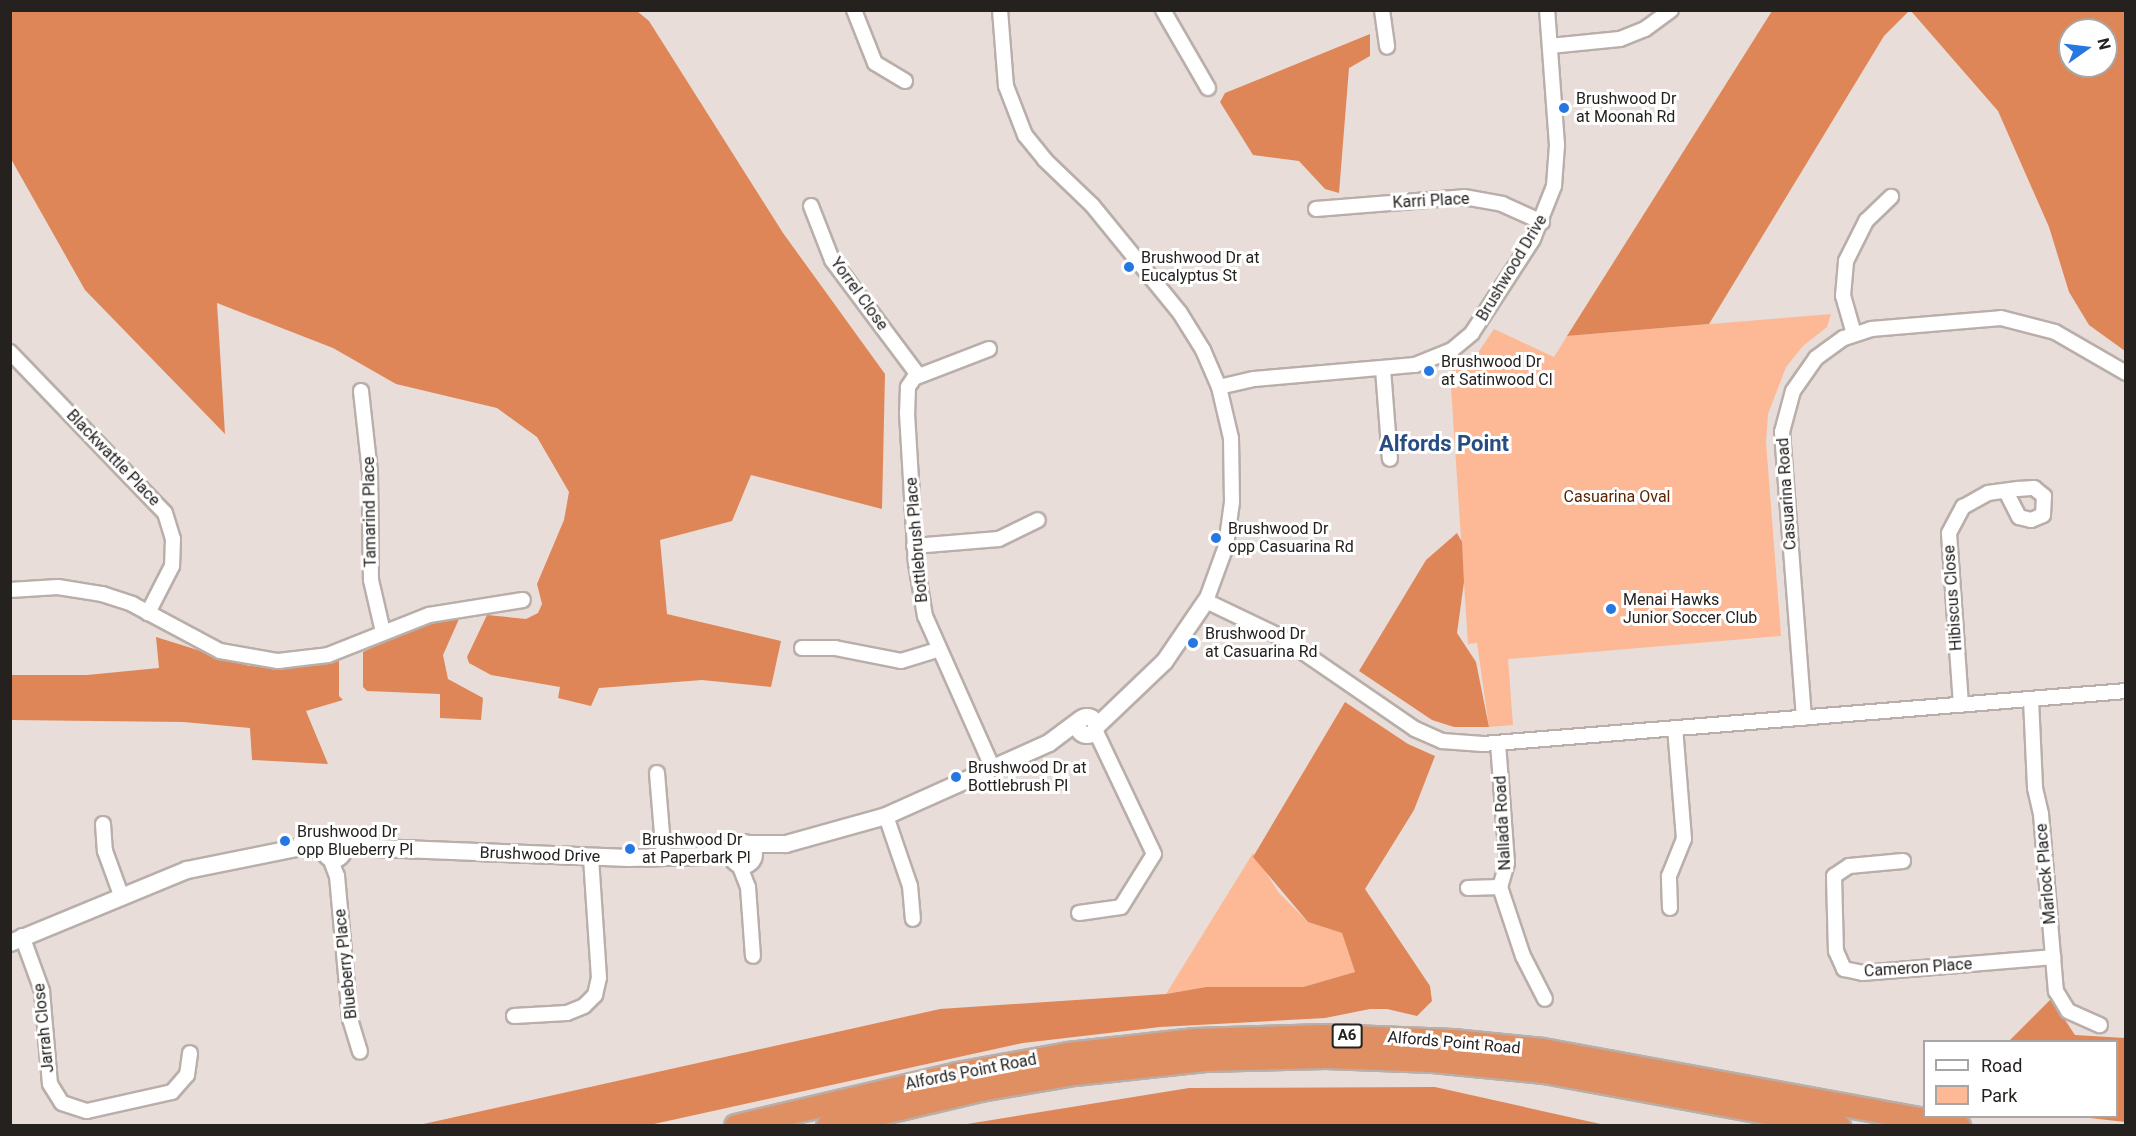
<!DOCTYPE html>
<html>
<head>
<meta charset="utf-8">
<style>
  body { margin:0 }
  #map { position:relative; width:2136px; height:1136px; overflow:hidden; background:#e8ddd8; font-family:Roboto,sans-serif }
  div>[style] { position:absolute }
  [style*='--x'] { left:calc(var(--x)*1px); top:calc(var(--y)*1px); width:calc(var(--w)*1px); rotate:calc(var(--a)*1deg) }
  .green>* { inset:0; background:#fdb896 }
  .forest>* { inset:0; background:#df8658 }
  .roads { filter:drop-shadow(2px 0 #b9afaa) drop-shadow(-2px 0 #b9afaa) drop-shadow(0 2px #b9afaa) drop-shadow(0 -2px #b9afaa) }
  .minor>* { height:14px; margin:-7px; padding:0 7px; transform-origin:7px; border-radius:7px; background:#fff }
  .tertiary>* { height:16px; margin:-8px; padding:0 8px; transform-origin:8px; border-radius:8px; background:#fff }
  .tertiary>.ring { margin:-8px; padding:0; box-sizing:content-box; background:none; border:16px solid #fff; border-radius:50% }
  .trunk>* { height:22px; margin:-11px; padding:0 11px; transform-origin:11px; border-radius:11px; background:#e08f62 }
  .dots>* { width:16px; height:16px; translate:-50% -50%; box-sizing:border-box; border:3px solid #fff; border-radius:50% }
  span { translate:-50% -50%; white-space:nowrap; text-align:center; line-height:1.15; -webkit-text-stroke:6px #fff; paint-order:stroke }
  .shield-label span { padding:2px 4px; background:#fff; border:2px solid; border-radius:4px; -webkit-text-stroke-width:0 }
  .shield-label { font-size:15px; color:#24211f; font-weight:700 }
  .poi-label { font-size:16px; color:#24211f }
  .left { translate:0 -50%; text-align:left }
  .street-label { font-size:16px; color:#24211f }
  .park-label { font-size:16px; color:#5b2300 }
  .district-label { font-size:22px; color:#264c82; font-weight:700 }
  .frame { position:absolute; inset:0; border:12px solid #24211f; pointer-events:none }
  .legend { position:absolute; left:1923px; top:1040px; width:195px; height:78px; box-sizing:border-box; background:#fff; border:2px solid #a7a6a5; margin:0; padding:8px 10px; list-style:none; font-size:18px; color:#24211f }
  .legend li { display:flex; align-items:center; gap:12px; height:30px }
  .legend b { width:30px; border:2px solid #a7a6a5 }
  .north { position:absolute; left:2058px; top:18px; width:60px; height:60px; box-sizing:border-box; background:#fff; border:2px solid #a7a6a5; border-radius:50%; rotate:76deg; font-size:16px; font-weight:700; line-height:24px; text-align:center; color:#24211f }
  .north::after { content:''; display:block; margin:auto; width:21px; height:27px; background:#2677e2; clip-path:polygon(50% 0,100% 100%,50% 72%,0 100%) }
</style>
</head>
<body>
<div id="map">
  <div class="green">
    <div style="clip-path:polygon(1831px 314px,1827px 327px,1803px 346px,1786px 367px,1768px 414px,1766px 442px,1781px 636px,1508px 659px,1513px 725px,1489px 727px,1477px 643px,1468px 644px,1450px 372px,1477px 354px,1494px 329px,1554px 357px,1567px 336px)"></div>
    <div style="clip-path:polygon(1253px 853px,1279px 893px,1308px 922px,1342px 933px,1355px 972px,1303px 987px,1206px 987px,1166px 994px)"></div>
  </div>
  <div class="forest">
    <div style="clip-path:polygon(637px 11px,649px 21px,783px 233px,885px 374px,882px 509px,751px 475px,732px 521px,660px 540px,667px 614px,781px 641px,771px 687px,702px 680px,599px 688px,591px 706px,558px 698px,560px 687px,491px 675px,469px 663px,467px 657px,487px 615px,526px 619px,538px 613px,542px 604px,537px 584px,564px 520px,569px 492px,537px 437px,497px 408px,396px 384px,333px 348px,217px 303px,225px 434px,85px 290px,11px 159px,11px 11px)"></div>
    <div style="clip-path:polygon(1772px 11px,1909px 11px,1884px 36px,1709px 324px,1567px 336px)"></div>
    <div style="clip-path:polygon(evenodd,1911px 11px,2125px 11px,2125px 351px,2089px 325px,2069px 292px,2049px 227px,1998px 111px,1911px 11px,2070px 30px,2106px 30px,2106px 66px,2070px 66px,2070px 30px)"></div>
    <div style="clip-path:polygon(1370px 34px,1370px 56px,1349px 68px,1339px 193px,1325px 189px,1299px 161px,1253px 155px,1220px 102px,1225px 93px)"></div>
    <div style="clip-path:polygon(1457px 533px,1462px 542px,1464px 582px,1457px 633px,1476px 662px,1489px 727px,1454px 727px,1432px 720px,1359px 671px,1426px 560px)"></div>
    <div style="clip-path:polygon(459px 619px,443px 655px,448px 679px,483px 698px,481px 720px,440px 718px,440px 694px,367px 691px,363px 687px,363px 652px,421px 624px)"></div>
    <div style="clip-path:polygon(156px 637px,249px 666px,294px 668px,339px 661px,339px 696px,343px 700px,306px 711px,328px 764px,252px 760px,250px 728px,183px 722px,11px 720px,11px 675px,87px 675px,159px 668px)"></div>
    <div style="clip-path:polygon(1345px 702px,1408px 744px,1435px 756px,1414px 810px,1365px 889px,1430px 986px,1432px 1001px,1417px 1016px,1387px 1009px,1370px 1009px,1325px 1018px,1160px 1027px,1023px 1043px,654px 1124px,419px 1125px,940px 1009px,1166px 994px,1206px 987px,1303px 987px,1355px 972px,1342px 933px,1308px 922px,1253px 857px)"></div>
    <div style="clip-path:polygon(2051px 999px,2075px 1035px,2125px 1038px,2125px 1122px,2081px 1117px,2116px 1116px,2116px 1042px,2009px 1041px)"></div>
    <div style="clip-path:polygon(1435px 1087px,1605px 1125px,961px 1125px,1189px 1088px)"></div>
  </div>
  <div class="roads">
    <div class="minor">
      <div style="--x:854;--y:10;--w:57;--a:68.4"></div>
      <div style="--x:875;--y:63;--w:35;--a:31"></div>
      <div style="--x:1000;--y:10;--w:76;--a:85.5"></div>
      <div style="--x:1006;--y:86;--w:53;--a:68.8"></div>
      <div style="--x:1025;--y:135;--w:32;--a:51"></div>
      <div style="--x:1045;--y:160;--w:65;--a:43.8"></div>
      <div style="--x:1092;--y:205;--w:139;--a:50.8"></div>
      <div style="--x:1180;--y:313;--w:44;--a:58.1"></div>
      <div style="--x:1203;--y:350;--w:40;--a:66.6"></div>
      <div style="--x:1219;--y:387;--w:52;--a:76.8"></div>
      <div style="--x:1231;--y:438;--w:64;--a:89.1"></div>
      <div style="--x:1232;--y:502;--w:44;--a:97.8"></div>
      <div style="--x:1226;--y:546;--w:59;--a:110"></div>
      <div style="--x:1206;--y:601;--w:83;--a:25.6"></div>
      <div style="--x:1281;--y:637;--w:163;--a:34.5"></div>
      <div style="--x:1415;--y:729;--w:30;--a:24"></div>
      <div style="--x:1442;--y:741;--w:41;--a:4.2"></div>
      <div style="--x:1483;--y:744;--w:645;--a:-4.71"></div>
      <div style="--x:1163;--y:10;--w:90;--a:60"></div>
      <div style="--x:1382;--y:10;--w:37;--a:82"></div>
      <div style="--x:1550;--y:46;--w:70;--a:-5.7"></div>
      <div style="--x:1620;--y:39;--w:27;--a:-22"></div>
      <div style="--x:1645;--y:29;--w:32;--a:-36"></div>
      <div style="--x:811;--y:206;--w:58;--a:68.7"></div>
      <div style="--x:832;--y:260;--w:144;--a:53.2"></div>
      <div style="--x:1316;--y:209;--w:148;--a:-4.6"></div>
      <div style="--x:1464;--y:197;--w:39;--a:10"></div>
      <div style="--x:1502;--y:204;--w:44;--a:24.2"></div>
      <div style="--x:1854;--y:334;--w:40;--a:-106"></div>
      <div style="--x:1843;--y:296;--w:35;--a:-85"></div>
      <div style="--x:1846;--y:261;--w:45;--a:-63.4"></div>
      <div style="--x:1866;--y:221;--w:35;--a:-44"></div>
      <div style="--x:989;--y:349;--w:80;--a:158.9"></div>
      <div style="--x:914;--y:378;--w:11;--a:124"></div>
      <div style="--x:908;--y:387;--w:26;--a:92"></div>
      <div style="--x:907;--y:413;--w:150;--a:86.6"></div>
      <div style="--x:916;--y:563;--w:54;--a:80.4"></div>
      <div style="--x:925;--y:616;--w:167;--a:66"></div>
      <div style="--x:10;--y:352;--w:223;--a:46.1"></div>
      <div style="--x:165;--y:513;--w:27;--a:73"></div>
      <div style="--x:173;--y:539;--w:27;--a:92"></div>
      <div style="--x:172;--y:566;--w:53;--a:117.1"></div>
      <div style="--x:1383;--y:369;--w:90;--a:85.6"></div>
      <div style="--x:1219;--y:387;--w:36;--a:-13"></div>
      <div style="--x:1254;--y:379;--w:162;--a:-5"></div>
      <div style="--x:1415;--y:365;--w:40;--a:-22"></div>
      <div style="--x:1452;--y:350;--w:26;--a:-40"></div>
      <div style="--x:1472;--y:333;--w:112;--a:-57"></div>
      <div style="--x:1533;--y:239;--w:57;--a:-68.4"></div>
      <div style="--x:1554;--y:186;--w:41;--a:-85.8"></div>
      <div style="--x:1557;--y:145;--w:135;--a:-94.2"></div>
      <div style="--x:361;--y:391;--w:81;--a:83.7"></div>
      <div style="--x:370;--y:472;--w:108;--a:89.5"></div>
      <div style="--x:371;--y:580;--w:53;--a:77"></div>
      <div style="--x:914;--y:546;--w:85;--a:-4.7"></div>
      <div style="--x:999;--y:539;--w:43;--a:-26"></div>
      <div style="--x:10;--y:590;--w:48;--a:-3.6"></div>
      <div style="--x:58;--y:587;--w:45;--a:9"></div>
      <div style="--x:102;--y:594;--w:32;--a:18"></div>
      <div style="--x:132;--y:604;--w:100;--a:28.1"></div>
      <div style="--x:220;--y:651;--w:59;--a:9.8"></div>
      <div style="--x:278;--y:661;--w:50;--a:-6.8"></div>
      <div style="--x:328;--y:655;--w:109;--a:-21.6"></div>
      <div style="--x:429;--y:615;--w:95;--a:-9.1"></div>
      <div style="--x:802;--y:648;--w:33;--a:0"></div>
      <div style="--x:835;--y:648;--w:67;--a:11.1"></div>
      <div style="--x:901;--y:661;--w:39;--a:-17"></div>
      <div style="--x:2031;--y:699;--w:89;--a:87.4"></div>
      <div style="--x:2035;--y:788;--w:27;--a:77"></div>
      <div style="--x:2041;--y:814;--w:178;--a:85.2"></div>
      <div style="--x:2056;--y:991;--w:23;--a:59"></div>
      <div style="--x:2068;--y:1011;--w:35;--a:24"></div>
      <div style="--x:1961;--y:705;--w:172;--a:-94"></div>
      <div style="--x:1949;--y:533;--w:30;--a:-62"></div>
      <div style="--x:1963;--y:507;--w:29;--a:-29"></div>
      <div style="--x:1988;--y:493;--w:30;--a:-8"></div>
      <div style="--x:2018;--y:489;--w:16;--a:-4"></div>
      <div style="--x:2034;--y:488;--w:13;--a:39"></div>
      <div style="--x:2044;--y:496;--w:19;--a:93"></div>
      <div style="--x:2043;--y:515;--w:13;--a:157"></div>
      <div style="--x:2031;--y:520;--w:12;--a:-166"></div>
      <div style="--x:2019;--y:517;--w:29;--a:-117"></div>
      <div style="--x:1804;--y:718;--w:287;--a:-94.4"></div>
      <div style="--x:1782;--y:432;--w:42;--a:-75"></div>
      <div style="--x:1793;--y:391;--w:40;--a:-55.1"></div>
      <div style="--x:1816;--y:358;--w:34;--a:-36"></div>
      <div style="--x:1844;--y:338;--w:28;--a:-18"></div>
      <div style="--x:1871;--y:329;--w:130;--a:-4.8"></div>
      <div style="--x:2001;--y:318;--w:56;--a:14.5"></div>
      <div style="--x:2055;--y:332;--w:82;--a:30"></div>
      <div style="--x:1498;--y:743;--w:120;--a:85.7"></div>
      <div style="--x:1507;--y:863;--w:25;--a:106"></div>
      <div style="--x:657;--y:773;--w:85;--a:85.3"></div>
      <div style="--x:886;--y:816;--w:74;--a:71.1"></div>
      <div style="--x:910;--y:886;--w:33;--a:85"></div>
      <div style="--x:103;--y:824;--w:27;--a:86"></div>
      <div style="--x:105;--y:851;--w:47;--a:70"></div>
      <div style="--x:330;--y:858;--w:19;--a:69"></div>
      <div style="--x:337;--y:876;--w:144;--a:84.8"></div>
      <div style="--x:350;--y:1019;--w:34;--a:73"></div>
      <div style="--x:1903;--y:861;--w:54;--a:174.7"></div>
      <div style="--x:1849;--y:866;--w:18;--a:146"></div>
      <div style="--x:1834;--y:876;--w:75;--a:88.5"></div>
      <div style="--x:1836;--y:951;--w:20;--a:66"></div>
      <div style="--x:1844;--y:969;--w:19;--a:12"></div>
      <div style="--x:1863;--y:973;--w:191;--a:-4.8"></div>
      <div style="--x:739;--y:864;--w:25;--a:69"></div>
      <div style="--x:748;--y:887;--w:69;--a:85.9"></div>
      <div style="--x:1500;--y:887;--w:73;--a:71.6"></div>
      <div style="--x:1523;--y:956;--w:48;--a:62.9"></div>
      <div style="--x:1468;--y:888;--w:32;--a:-2"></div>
      <div style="--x:1670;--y:908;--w:32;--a:-92"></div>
      <div style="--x:1669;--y:876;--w:40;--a:-68"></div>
      <div style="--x:1684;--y:839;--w:111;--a:-94.6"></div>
      <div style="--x:1079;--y:913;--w:42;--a:-8.1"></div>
      <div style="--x:1121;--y:907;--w:62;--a:-58.1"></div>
      <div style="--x:1154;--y:854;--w:137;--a:-115.4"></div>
      <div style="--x:22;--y:936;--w:59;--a:70"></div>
      <div style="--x:42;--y:991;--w:93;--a:85.1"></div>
      <div style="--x:50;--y:1084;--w:22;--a:58"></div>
      <div style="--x:62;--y:1103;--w:26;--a:18"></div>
      <div style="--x:87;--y:1111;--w:87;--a:-12.6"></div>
      <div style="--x:172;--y:1092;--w:23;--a:-49"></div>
      <div style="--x:187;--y:1075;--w:22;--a:-82"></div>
      <div style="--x:514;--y:1016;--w:53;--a:-3.2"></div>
      <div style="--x:567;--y:1013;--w:18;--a:-22"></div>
      <div style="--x:584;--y:1006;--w:16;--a:-45"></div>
      <div style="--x:595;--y:995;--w:17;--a:-77"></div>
      <div style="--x:599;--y:978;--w:121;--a:-93.8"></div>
    </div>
    <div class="tertiary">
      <div class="ring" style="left:1078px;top:717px;width:2px;height:2px"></div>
      <div style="--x:1096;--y:727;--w:95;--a:-43.7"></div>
      <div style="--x:1165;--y:661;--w:73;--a:-55.7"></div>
      <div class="ring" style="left:325px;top:841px;width:2px;height:2px"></div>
      <div style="--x:338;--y:841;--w:40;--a:10"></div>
      <div style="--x:377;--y:848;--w:252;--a:2.3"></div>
      <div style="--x:629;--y:858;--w:74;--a:-1.5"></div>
      <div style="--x:703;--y:856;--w:37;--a:-17"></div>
      <div class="ring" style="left:732px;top:843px;width:6px;height:6px"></div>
      <div style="--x:746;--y:844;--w:40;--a:0"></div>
      <div style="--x:786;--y:844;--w:104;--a:-15.6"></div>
      <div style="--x:886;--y:816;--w:179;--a:-24.1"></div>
      <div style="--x:1049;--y:743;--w:39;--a:-37"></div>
      <div style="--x:10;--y:943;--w:191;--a:-22.4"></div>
      <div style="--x:187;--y:870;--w:147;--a:-11.4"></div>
    </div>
    <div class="trunk">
      <div style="--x:736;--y:1126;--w:227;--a:-13.2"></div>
      <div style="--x:957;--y:1074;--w:113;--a:-10.2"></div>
      <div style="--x:1068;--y:1054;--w:128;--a:-6.3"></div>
      <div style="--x:1195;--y:1040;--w:130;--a:-1.8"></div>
      <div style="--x:1325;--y:1036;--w:128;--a:2.2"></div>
      <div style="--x:1453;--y:1041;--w:90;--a:5.7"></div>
      <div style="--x:1543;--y:1050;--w:423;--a:10.4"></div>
      <div style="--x:828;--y:1126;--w:157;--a:-13.2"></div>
      <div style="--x:981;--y:1090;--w:95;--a:-9.7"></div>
      <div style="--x:1075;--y:1074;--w:131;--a:-6.1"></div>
      <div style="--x:1205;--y:1060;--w:121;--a:-1.4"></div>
      <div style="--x:1326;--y:1057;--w:107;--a:2.1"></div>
      <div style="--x:1433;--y:1061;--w:112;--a:5.7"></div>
      <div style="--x:1544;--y:1072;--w:300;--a:10.4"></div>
    </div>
  </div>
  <div class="dots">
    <div style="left:1564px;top:108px;background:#2677e2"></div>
    <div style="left:1129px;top:267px;background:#2677e2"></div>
    <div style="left:1429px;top:371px;background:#2677e2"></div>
    <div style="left:1216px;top:538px;background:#2677e2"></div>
    <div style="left:1611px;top:609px;background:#2677e2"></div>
    <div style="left:1193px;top:643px;background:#2677e2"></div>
    <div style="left:956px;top:777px;background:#2677e2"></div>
    <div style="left:285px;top:841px;background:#2677e2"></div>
    <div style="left:630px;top:849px;background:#2677e2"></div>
  </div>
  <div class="shield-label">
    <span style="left:1347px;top:1036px">A6</span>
  </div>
  <div class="poi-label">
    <span class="left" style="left:1576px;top:108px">Brushwood Dr<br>at Moonah Rd</span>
    <span class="left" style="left:1141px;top:267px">Brushwood Dr at<br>Eucalyptus St</span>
    <span class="left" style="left:1441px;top:371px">Brushwood Dr<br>at Satinwood Cl</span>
    <span class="left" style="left:1228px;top:538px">Brushwood Dr<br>opp Casuarina Rd</span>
    <span class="left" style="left:1623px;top:609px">Menai Hawks<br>Junior Soccer Club</span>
    <span class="left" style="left:1205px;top:643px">Brushwood Dr<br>at Casuarina Rd</span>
    <span class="left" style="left:968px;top:777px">Brushwood Dr at<br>Bottlebrush Pl</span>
    <span class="left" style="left:297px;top:841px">Brushwood Dr<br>opp Blueberry Pl</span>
    <span class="left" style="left:642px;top:849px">Brushwood Dr<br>at Paperbark Pl</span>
  </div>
  <div class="street-label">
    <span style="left:1431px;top:201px;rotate:-3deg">Karri Place</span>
    <span style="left:1512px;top:268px;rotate:-59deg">Brushwood Drive</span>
    <span style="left:859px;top:294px;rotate:54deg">Yorrel Close</span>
    <span style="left:113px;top:458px;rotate:46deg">Blackwattle Place</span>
    <span style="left:1787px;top:494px;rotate:-94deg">Casuarina Road</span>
    <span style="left:370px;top:512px;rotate:-91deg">Tamarind Place</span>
    <span style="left:917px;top:540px;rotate:-95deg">Bottlebrush Place</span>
    <span style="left:1953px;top:598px;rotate:-94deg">Hibiscus Close</span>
    <span style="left:1503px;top:823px;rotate:-93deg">Nallada Road</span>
    <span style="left:540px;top:855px;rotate:2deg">Brushwood Drive</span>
    <span style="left:2046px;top:874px;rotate:-95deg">Marlock Place</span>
    <span style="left:346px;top:964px;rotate:-96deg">Blueberry Place</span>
    <span style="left:1918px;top:968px;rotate:-4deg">Cameron Place</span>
    <span style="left:44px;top:1028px;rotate:-96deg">Jarrah Close</span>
    <span style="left:1454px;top:1043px;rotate:5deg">Alfords Point Road</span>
    <span style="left:971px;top:1072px;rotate:-11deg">Alfords Point Road</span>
  </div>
  <div class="park-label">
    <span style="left:1617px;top:497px">Casuarina Oval</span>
  </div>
  <div class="district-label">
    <span style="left:1444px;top:444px">Alfords Point</span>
  </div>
  <div class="frame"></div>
  <ul class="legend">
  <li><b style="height:8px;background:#fff"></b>Road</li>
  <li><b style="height:16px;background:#fdb896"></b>Park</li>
  </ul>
  <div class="north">N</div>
</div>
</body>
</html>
